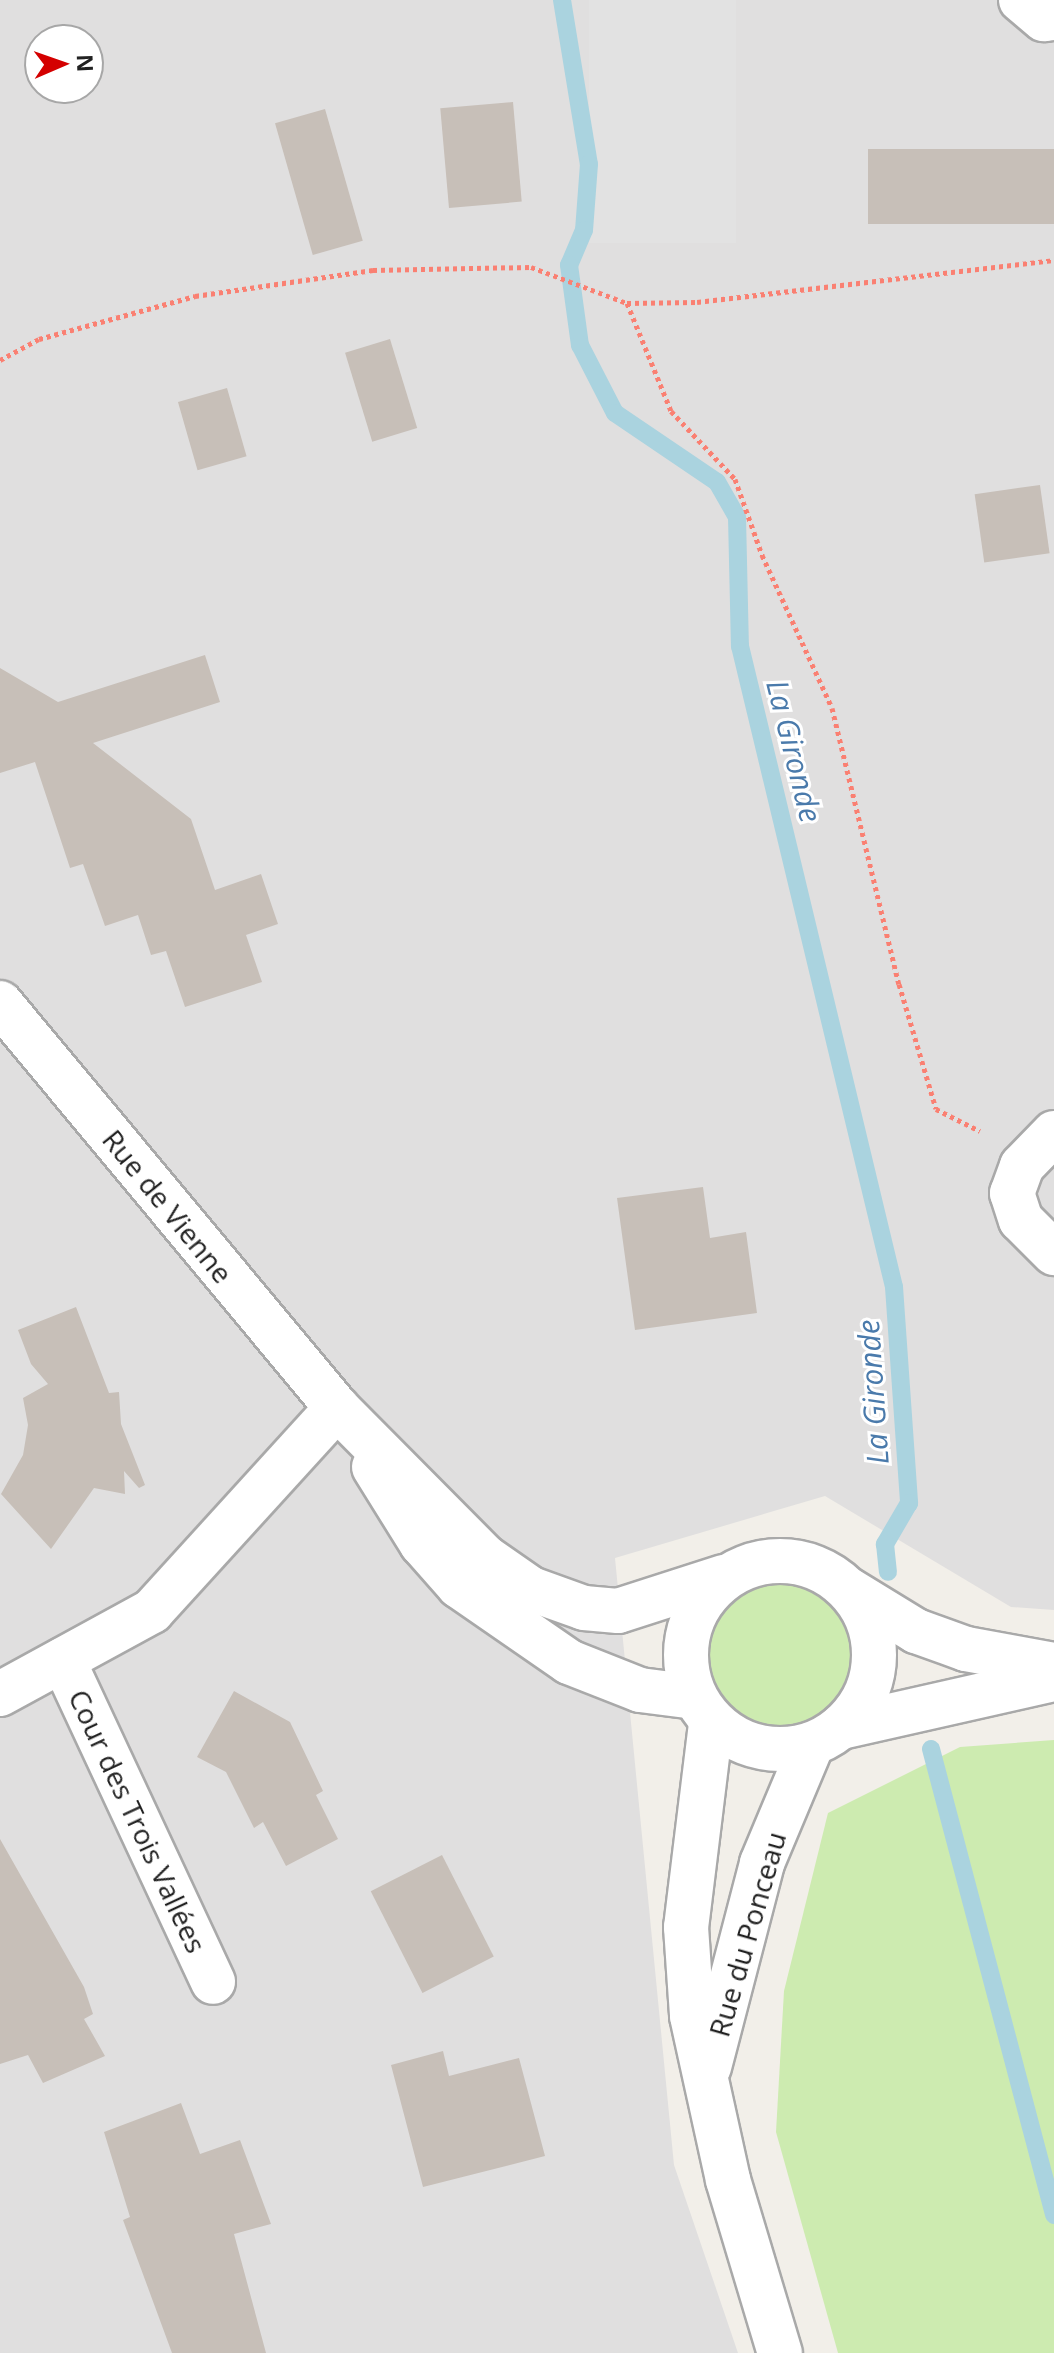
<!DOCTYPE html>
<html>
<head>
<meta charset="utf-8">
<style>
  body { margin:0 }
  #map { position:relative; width:1054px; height:2353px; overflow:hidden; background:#f2efe9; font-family:"Open Sans",sans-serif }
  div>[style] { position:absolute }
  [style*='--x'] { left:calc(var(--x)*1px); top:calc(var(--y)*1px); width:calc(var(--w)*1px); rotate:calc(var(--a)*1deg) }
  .residential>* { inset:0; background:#e0dfdf }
  .grass>* { inset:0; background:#cdebb0 }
  .round { border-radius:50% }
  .parking>* { inset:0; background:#e2e2e2; transform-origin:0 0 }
  .stream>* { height:18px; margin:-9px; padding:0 9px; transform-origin:9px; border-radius:9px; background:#aad3df }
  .building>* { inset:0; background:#c7bfb8; transform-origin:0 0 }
  .path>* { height:5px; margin-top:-2.5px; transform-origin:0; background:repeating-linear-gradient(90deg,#fa8072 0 4px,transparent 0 8px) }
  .roads { filter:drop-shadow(2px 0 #a9a9a9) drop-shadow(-2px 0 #a9a9a9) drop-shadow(0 2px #a9a9a9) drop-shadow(0 -2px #a9a9a9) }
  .street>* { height:44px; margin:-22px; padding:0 22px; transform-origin:22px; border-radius:22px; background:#fff }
  .street>.ring { margin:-22px; padding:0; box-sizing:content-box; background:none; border:44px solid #fff; border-radius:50% }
  span { translate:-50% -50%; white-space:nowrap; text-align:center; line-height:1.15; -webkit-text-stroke:6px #fff; paint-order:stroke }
  .street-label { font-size:28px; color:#222 }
  .water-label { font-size:30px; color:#4a7aab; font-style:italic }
  .north { position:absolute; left:24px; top:24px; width:80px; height:80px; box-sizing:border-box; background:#fff; border:2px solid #a7a7a7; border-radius:50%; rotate:88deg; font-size:22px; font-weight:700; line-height:32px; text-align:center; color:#222 }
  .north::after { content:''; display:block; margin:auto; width:28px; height:36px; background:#d40000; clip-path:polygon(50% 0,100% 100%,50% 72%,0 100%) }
</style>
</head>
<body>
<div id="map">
  <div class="residential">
    <div style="clip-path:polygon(evenodd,0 0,1054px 0,1054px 1610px,1011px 1607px,825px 1496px,615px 1558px,674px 2165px,738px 2353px,0 2353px,0 0,40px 40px,88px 40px,88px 88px,40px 88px,40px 40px)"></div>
  </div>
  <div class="grass">
    <div class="round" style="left:702px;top:1580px;width:150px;height:150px"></div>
    <div style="clip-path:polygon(1054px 1740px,1054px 2353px,838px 2353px,776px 2132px,784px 1991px,828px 1813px,960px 1747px)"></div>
  </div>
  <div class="parking">
    <div style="left:589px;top:0;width:147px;height:243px"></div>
  </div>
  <div class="stream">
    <div style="--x:562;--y:0;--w:166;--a:80.7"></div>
    <div style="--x:589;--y:164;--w:66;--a:94.3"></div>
    <div style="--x:584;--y:230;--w:38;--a:113"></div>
    <div style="--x:569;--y:265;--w:81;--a:82.2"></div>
    <div style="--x:580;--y:345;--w:76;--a:62.8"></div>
    <div style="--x:615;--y:413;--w:123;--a:34.1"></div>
    <div style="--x:717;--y:482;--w:40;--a:60.3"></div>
    <div style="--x:737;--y:517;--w:129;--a:88.7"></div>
    <div style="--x:740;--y:646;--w:659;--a:76.49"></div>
    <div style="--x:894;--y:1287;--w:217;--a:86"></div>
    <div style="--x:909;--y:1503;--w:48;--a:120.3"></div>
    <div style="--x:885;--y:1544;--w:28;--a:84"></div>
    <div style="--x:931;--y:1749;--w:482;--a:75.2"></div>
  </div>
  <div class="building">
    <div style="left:513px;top:102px;width:100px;height:73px;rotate:85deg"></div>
    <div style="left:325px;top:109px;width:137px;height:52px;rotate:74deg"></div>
    <div style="left:1054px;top:149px;width:75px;height:186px;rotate:90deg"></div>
    <div style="left:390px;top:339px;width:93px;height:47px;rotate:73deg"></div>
    <div style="left:227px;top:388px;width:71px;height:51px;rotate:74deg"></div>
    <div style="left:1040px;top:485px;width:69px;height:66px;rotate:82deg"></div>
    <div style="clip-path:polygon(205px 655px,220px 702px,93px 743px,191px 819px,215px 890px,261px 874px,278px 924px,246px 935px,262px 982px,185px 1007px,166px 951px,151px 955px,138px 915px,105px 926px,83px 864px,70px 868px,35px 762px,0 773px,0 668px,58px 702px)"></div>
    <div style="clip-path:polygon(703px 1187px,710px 1238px,746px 1232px,757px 1313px,635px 1330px,617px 1198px)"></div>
    <div style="clip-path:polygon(76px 1307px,109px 1393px,119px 1392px,121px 1424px,145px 1485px,139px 1488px,124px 1471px,125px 1494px,94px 1488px,51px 1549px,1px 1494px,23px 1455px,28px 1425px,23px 1398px,48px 1384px,31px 1364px,18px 1330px)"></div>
    <div style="clip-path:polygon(234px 1691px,290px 1722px,323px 1791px,316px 1795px,338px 1839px,286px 1866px,263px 1822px,254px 1828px,226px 1772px,197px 1757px)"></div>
    <div style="clip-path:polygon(0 1839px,84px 1987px,93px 2014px,84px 2019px,105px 2056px,43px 2083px,28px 2055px,0 2064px)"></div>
    <div style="left:442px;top:1855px;width:114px;height:80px;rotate:63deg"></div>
    <div style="clip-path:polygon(443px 2051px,449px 2076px,519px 2058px,545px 2156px,423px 2187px,391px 2065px)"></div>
    <div style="clip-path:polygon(181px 2103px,200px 2154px,240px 2140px,271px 2224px,234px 2234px,266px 2353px,172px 2353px,123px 2220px,130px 2217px,104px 2132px)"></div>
  </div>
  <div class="path">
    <div style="--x:627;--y:303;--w:117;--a:67.8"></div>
    <div style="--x:671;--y:411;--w:93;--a:46.7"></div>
    <div style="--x:735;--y:479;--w:81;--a:70.4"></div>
    <div style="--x:762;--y:555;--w:168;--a:65.4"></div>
    <div style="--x:832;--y:708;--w:284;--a:76.4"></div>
    <div style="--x:899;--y:984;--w:130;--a:73.5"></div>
    <div style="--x:936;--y:1109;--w:49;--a:26.6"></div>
    <div style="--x:0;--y:360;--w:44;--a:-28.3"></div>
    <div style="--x:39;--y:339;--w:162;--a:-15.4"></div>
    <div style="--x:195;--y:296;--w:180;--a:-8.3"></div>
    <div style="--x:373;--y:270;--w:158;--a:-1.1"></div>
    <div style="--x:531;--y:267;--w:103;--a:20.6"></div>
    <div style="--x:627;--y:303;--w:70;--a:-0.8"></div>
    <div style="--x:697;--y:302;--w:359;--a:-6.7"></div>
  </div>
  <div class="roads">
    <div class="street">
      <div style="--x:1021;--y:0;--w:30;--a:40"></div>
      <div style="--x:1044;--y:19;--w:10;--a:-6"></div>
      <div style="--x:0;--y:1003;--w:527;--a:50.24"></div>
      <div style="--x:337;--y:1408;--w:210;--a:45.2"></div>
      <div style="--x:485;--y:1557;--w:56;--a:34.8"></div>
      <div style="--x:531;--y:1589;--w:56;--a:19.7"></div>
      <div style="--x:584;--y:1608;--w:34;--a:5"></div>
      <div style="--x:618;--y:1611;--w:111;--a:-17.8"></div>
      <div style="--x:1054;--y:1133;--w:46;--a:134.1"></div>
      <div style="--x:1022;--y:1166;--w:29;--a:110"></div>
      <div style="--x:1012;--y:1193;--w:28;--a:72"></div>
      <div style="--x:1021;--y:1220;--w:47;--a:45"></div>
      <div style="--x:374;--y:1467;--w:91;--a:58.1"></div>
      <div style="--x:422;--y:1544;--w:56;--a:48.6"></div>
      <div style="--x:459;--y:1586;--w:134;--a:34.6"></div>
      <div style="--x:569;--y:1662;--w:76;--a:21.5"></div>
      <div style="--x:640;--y:1690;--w:55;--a:7.3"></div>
      <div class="ring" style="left:686px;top:1561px;width:144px;height:144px"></div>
      <div style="--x:849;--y:1590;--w:79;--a:31.5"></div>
      <div style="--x:916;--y:1631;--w:53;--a:19.8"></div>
      <div style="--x:966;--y:1649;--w:89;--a:10.3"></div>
      <div style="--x:63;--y:1660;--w:355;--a:65"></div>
      <div style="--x:0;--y:1694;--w:173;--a:-28.6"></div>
      <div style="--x:152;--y:1611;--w:275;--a:-47.7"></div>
      <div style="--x:711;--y:1724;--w:205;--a:97"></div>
      <div style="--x:686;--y:1927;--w:89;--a:86.1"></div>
      <div style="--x:692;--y:2016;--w:168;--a:77.6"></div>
      <div style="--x:728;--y:2180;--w:181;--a:73.3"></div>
      <div style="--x:841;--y:1727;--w:218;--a:-12.7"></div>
      <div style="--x:709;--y:2067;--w:211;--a:-75.4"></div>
      <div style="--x:762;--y:1863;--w:129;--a:-67.2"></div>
    </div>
  </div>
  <div class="street-label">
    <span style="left:168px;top:1206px;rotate:51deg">Rue de Vienne</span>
    <span style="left:138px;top:1821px;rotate:65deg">Cour des Trois Vallées</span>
    <span style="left:747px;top:1934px;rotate:-74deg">Rue du Ponceau</span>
  </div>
  <div class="water-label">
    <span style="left:794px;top:751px;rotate:76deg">La Gironde</span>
    <span style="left:873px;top:1392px;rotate:-94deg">La Gironde</span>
  </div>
  <div class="north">N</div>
</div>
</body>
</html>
